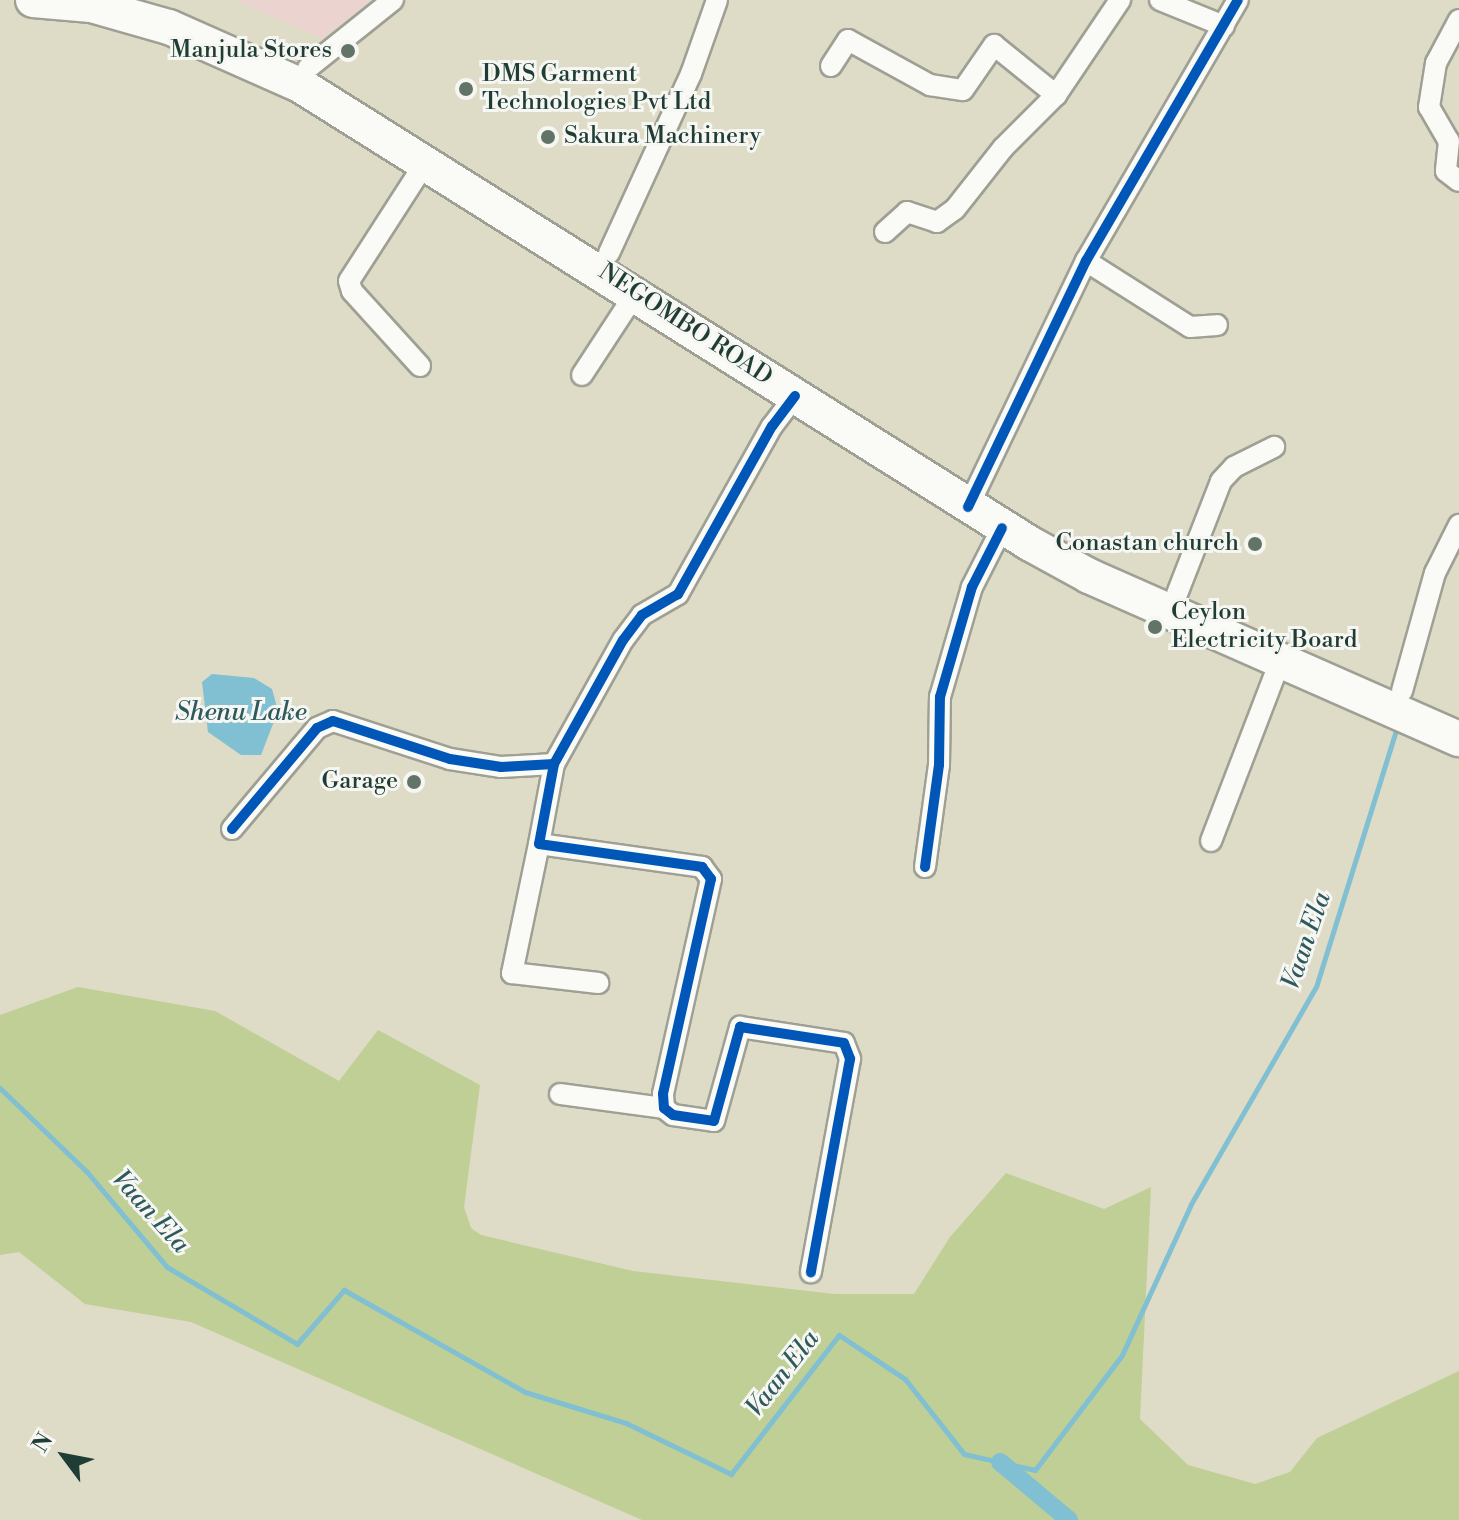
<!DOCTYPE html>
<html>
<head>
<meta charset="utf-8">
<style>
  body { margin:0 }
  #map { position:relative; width:1459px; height:1520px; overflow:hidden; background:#dedbc7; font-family:"Libre Bodoni",serif }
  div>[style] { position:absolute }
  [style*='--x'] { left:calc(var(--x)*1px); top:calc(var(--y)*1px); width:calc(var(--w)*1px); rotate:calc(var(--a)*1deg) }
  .built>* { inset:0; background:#ebd4d0 }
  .green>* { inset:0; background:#bfcf95 }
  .water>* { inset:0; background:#81bfd2 }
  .stream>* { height:5px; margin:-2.5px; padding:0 2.5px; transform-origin:2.5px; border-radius:2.5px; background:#81bfd2 }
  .canal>* { height:18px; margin:-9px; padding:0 9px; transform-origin:9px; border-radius:9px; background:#81bfd2 }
  .roads { filter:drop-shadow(2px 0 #9ea094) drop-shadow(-2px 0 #9ea094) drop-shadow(0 2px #9ea094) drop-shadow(0 -2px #9ea094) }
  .minor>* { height:20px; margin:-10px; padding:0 10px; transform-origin:10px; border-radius:10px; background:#fafaf7 }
  .trunk>* { height:34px; margin:-17px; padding:0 17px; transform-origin:17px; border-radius:17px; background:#fafaf7 }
  .cycleway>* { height:10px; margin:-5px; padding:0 5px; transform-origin:5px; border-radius:5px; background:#0057b8 }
  .dots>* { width:22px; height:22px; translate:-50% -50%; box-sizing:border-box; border:4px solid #f6f6f2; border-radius:50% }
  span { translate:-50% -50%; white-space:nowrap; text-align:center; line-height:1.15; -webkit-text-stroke:6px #f6f6f2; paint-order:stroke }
  .poi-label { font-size:24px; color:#1f3d34 }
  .right { translate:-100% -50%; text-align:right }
  .left { translate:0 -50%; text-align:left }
  .street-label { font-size:24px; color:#1f3d34 }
  .water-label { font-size:26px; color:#2e5a5d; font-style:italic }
  .north { position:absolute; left:24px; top:1416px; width:80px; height:80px; -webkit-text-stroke:6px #f6f6f2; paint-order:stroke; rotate:302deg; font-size:22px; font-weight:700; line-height:32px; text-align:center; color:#1f3d34 }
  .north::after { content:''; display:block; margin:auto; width:28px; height:36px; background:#1f3d34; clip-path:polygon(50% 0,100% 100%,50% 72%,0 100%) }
</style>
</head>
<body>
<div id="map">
  <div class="built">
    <div style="clip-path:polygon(234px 0,373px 0,322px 38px)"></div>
  </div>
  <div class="green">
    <div style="clip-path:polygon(78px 987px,215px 1011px,339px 1081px,378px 1030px,480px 1085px,464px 1207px,471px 1228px,481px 1235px,633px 1271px,834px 1294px,914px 1294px,950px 1237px,1006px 1173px,1104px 1209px,1151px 1187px,1140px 1419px,1188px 1465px,1255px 1484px,1290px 1472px,1317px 1438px,1459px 1371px,1459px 1520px,642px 1520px,191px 1322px,85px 1304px,19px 1252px,0 1255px,0 1015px)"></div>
  </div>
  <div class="water">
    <div style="clip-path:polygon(212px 674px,254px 678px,272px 689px,278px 711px,261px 755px,241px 755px,208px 732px,202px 682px)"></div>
  </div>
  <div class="stream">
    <div style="--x:0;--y:1088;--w:121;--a:44"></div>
    <div style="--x:87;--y:1172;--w:124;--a:49.9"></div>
    <div style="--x:167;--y:1267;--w:151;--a:30.6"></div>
    <div style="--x:297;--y:1344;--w:72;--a:-49"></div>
    <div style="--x:344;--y:1290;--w:208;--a:29.4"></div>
    <div style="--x:525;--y:1392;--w:106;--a:17.1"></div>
    <div style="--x:626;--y:1423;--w:117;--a:25.9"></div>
    <div style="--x:731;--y:1474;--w:176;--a:-52.2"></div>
    <div style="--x:839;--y:1335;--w:79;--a:33.7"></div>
    <div style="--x:905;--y:1379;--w:95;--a:51.8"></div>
    <div style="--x:964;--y:1454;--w:73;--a:12.7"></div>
    <div style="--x:1035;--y:1470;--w:144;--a:-52.9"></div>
    <div style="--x:1122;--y:1355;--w:166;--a:-65.4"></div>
    <div style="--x:1191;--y:1204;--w:250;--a:-60.1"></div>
    <div style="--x:1316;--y:987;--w:276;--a:-72.7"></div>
  </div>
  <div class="canal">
    <div style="--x:1000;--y:1462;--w:90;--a:40"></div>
  </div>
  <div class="roads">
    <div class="minor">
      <div style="--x:1160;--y:0;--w:69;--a:22.1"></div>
      <div style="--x:1459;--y:20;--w:49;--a:118.1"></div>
      <div style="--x:1436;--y:63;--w:45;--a:99"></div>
      <div style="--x:1429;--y:107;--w:39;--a:60"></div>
      <div style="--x:1449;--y:141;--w:30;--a:96"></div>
      <div style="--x:1446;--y:171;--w:16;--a:38"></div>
      <div style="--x:831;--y:66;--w:31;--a:-57"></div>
      <div style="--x:848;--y:40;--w:94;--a:28.8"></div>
      <div style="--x:930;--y:85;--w:33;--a:9"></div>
      <div style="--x:963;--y:90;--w:55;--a:-55.4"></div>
      <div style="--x:994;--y:45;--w:80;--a:38.9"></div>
      <div style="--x:308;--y:68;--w:109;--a:-38.7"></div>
      <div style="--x:885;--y:232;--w:30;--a:-42"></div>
      <div style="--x:907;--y:212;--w:32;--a:18"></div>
      <div style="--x:937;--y:222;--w:22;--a:-36"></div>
      <div style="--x:955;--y:209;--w:78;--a:-51.8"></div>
      <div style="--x:1003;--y:148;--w:75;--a:-45"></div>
      <div style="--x:1056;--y:95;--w:115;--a:-56"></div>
      <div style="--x:609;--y:253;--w:197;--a:-65.4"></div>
      <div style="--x:691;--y:74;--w:78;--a:-70.6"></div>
      <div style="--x:1086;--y:261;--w:123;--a:32.4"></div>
      <div style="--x:1190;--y:327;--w:27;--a:-4"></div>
      <div style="--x:420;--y:366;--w:101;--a:-132.2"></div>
      <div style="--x:352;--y:291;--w:10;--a:-107"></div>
      <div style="--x:349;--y:281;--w:144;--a:-57.2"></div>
      <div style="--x:582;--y:375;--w:97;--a:-56.8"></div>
      <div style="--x:795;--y:396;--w:38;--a:127"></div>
      <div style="--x:772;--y:426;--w:193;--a:119.2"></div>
      <div style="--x:678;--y:594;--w:42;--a:149.7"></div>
      <div style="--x:642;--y:615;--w:31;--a:127"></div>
      <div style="--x:623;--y:640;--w:142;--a:119.1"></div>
      <div style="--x:554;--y:764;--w:81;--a:100.6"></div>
      <div style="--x:539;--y:844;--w:165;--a:8"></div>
      <div style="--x:702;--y:867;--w:15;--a:53"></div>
      <div style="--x:711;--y:879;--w:220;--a:102.6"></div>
      <div style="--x:663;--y:1094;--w:14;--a:86"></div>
      <div style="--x:664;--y:1108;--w:11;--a:38"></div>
      <div style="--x:673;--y:1115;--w:41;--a:8.3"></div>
      <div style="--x:714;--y:1121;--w:98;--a:-74.5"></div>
      <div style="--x:740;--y:1027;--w:105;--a:8.7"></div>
      <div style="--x:844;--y:1043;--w:17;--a:69"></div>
      <div style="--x:850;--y:1059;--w:217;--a:100.4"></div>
      <div style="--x:968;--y:507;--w:273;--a:-64.4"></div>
      <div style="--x:1086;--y:261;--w:302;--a:-59.8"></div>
      <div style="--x:1177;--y:594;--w:121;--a:-68.7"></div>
      <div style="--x:1221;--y:481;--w:19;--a:-47"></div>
      <div style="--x:1234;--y:467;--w:45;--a:-26.6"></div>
      <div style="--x:1402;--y:691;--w:123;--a:-74.4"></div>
      <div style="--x:1435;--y:573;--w:54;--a:-63.4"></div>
      <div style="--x:232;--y:829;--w:132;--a:-49.9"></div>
      <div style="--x:317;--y:728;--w:17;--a:-24"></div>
      <div style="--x:333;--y:721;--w:123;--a:18"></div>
      <div style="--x:450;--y:759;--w:52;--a:8.9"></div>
      <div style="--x:501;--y:767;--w:53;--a:-3.2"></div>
      <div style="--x:1211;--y:841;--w:193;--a:-69"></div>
      <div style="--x:539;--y:844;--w:132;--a:101.8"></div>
      <div style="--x:512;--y:973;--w:87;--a:6.6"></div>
      <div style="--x:925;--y:867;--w:103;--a:-82.2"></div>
      <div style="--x:939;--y:765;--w:68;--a:-89.2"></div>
      <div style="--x:940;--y:697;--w:115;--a:-73.8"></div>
      <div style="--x:972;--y:587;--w:66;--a:-63"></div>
      <div style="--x:560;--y:1094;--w:105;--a:7.7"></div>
    </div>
    <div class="trunk">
      <div style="--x:33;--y:0;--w:58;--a:4.9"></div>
      <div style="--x:91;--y:5;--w:81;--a:15.8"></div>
      <div style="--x:169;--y:27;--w:143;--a:23.9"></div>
      <div style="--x:300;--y:85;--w:861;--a:32.14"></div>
      <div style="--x:1029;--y:543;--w:68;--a:28.8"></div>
      <div style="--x:1089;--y:576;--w:404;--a:23.8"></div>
    </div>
  </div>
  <div class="cycleway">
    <div style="--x:795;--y:396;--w:38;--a:127"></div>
    <div style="--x:772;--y:426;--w:193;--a:119.2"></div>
    <div style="--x:678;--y:594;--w:42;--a:149.7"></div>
    <div style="--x:642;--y:615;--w:31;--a:127"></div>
    <div style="--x:623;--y:640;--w:142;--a:119.1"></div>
    <div style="--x:554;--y:764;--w:81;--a:100.6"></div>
    <div style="--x:539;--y:844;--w:165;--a:8"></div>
    <div style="--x:702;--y:867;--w:15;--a:53"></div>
    <div style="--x:711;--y:879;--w:220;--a:102.6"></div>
    <div style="--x:663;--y:1094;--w:14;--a:86"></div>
    <div style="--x:664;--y:1108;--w:11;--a:38"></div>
    <div style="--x:673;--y:1115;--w:41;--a:8.3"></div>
    <div style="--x:714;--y:1121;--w:98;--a:-74.5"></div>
    <div style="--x:740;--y:1027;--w:105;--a:8.7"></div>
    <div style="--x:844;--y:1043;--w:17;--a:69"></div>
    <div style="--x:850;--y:1059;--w:217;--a:100.4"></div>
    <div style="--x:968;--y:507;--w:273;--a:-64.4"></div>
    <div style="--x:1086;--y:261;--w:302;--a:-59.8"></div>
    <div style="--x:232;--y:829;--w:132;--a:-49.9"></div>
    <div style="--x:317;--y:728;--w:17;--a:-24"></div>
    <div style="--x:333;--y:721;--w:123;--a:18"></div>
    <div style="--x:450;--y:759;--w:52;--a:8.9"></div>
    <div style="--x:501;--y:767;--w:53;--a:-3.2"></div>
    <div style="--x:925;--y:867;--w:103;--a:-82.2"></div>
    <div style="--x:939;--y:765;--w:68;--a:-89.2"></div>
    <div style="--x:940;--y:697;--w:115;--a:-73.8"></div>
    <div style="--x:972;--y:587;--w:66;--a:-63"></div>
  </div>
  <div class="dots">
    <div style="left:348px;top:51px;background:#627467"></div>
    <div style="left:466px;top:89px;background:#627467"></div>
    <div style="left:548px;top:137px;background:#627467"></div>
    <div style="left:1255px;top:544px;background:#627467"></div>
    <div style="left:1155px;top:627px;background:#627467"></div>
    <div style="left:414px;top:782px;background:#627467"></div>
  </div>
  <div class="poi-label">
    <span class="right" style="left:332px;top:51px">Manjula Stores</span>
    <span class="left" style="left:482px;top:89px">DMS Garment<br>Technologies Pvt Ltd</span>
    <span class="left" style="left:564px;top:137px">Sakura Machinery</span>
    <span class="right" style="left:1239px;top:544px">Conastan church</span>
    <span class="left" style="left:1171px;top:627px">Ceylon<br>Electricity Board</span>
    <span class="right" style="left:398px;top:782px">Garage</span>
  </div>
  <div class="street-label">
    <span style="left:685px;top:325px;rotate:33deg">NEGOMBO ROAD</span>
  </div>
  <div class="water-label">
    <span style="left:241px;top:713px">Shenu Lake</span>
    <span style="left:1307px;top:941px;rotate:-71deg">Vaan Ela</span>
    <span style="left:150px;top:1212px;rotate:48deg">Vaan Ela</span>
    <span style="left:783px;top:1374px;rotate:-52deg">Vaan Ela</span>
  </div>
  <div class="north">N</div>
</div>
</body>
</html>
